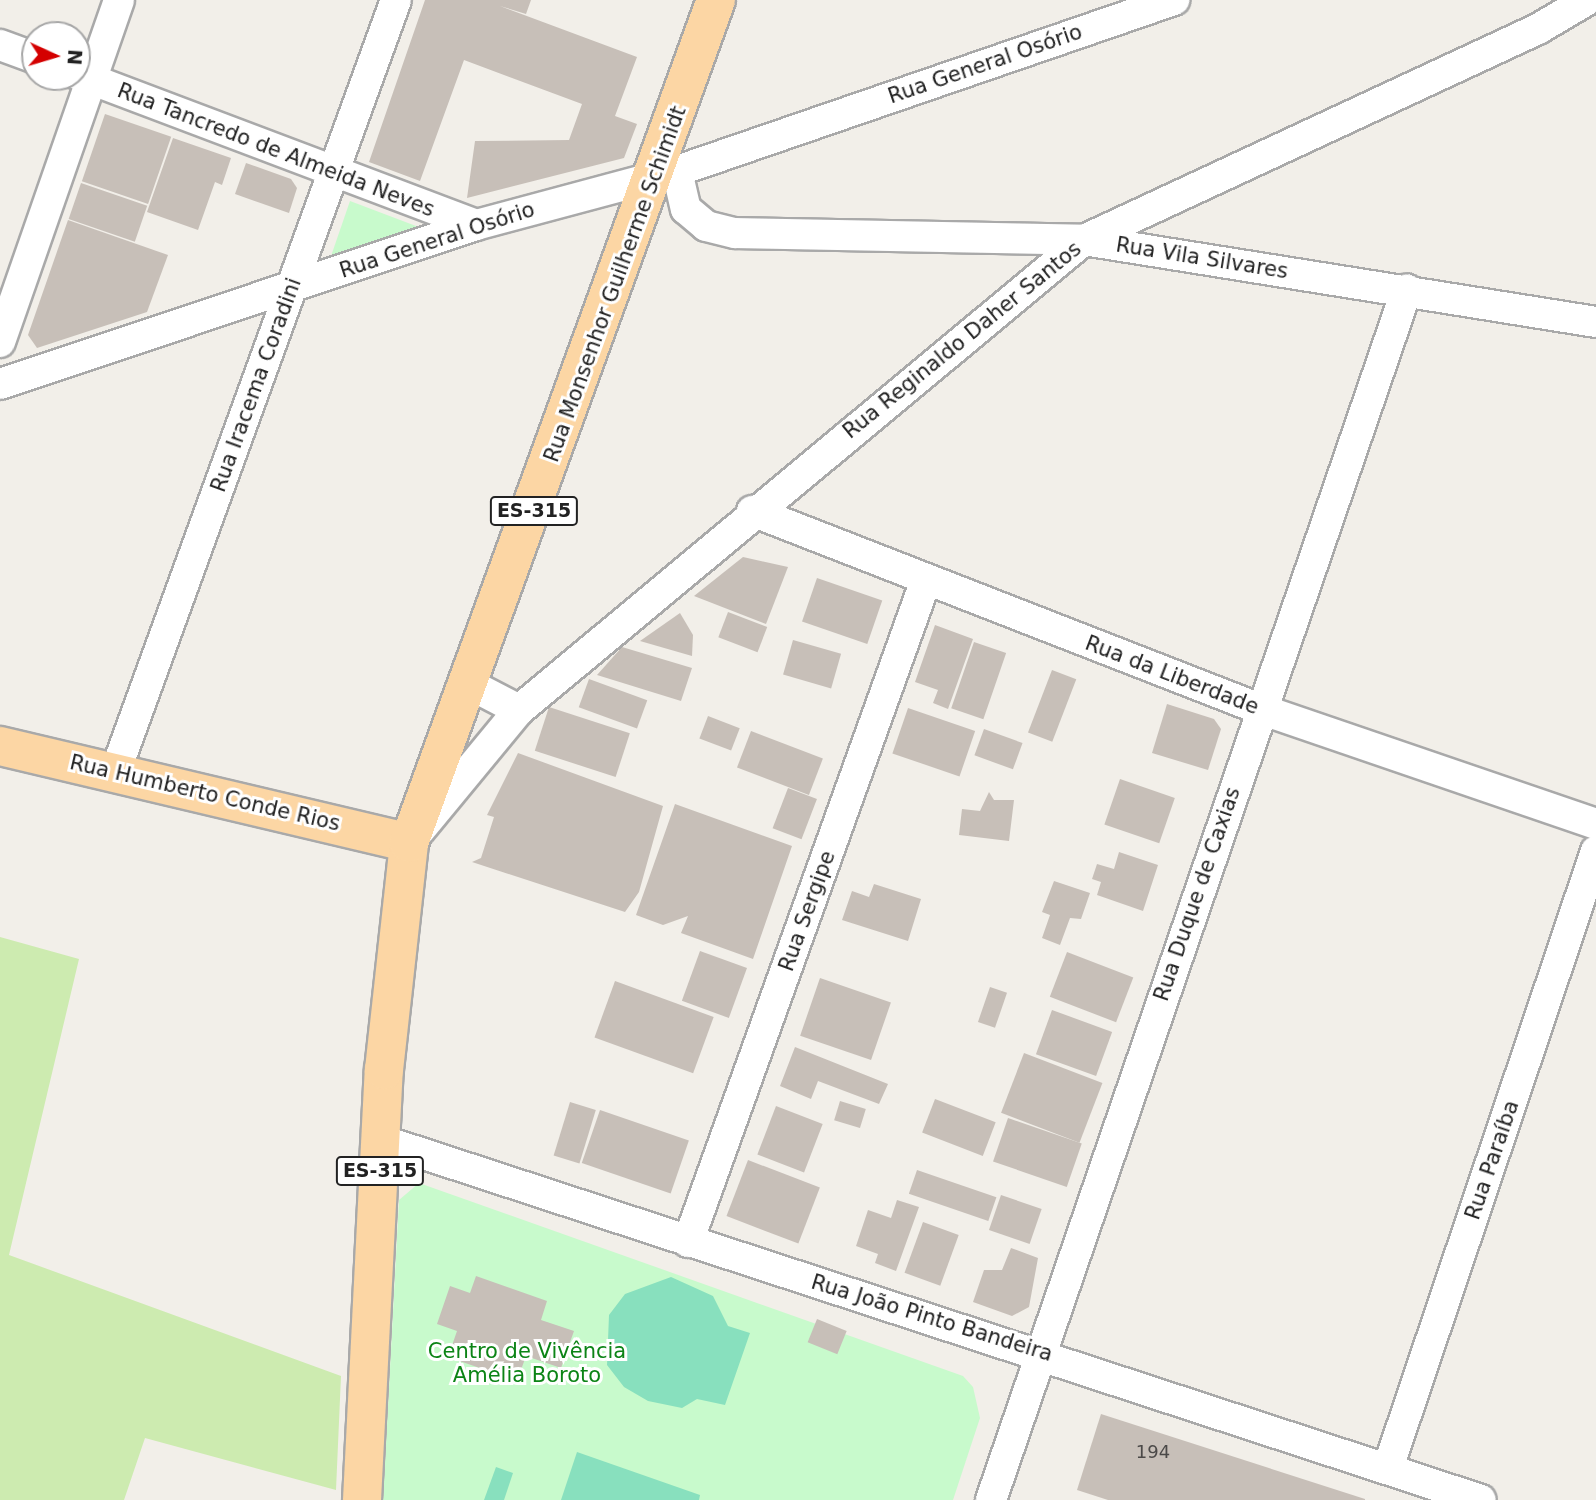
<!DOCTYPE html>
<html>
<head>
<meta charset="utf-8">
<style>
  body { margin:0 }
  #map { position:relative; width:1596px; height:1500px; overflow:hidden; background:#f2efe9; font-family:"DejaVu Sans",sans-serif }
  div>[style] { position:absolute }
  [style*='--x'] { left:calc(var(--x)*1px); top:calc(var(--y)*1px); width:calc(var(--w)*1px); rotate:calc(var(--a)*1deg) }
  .grass>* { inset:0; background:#cdebb0 }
  .park>* { inset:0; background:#c8facc }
  .pitch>* { inset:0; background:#88e0be }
  .building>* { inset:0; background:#c7bfb8; transform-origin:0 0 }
  .roads { filter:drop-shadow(2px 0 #a9a9a9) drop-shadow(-2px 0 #a9a9a9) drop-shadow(0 2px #a9a9a9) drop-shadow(0 -2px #a9a9a9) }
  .minor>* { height:30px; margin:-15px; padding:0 15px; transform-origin:15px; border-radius:15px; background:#fff }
  .primary>* { height:38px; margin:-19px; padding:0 19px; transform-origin:19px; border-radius:19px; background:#fcd6a4 }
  span { translate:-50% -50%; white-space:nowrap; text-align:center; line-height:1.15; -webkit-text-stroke:6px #fff; paint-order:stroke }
  .number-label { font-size:18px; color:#4b4948 }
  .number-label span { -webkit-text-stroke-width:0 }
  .shield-label span { padding:2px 5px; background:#fff; border:2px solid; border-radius:5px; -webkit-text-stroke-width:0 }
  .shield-label { font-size:19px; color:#222; font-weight:700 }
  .street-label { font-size:21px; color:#222 }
  .park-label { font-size:21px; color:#0c8416 }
  .north { position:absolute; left:21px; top:21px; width:70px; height:70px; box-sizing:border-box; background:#fff; border:2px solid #a7a7a7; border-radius:50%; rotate:94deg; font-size:19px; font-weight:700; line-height:28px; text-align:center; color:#222 }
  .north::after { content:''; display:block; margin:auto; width:24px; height:32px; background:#d40000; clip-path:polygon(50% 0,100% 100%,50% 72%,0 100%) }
</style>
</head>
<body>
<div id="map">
  <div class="grass">
    <div style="clip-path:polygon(0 937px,79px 959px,9px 1255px,341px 1376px,336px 1490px,145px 1438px,124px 1500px,0 1500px)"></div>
  </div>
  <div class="park">
    <div style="clip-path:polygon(350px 201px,416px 226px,418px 230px,330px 259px)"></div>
    <div style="clip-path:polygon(419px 1183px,963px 1376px,973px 1387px,980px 1418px,953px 1500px,383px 1500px,399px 1200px)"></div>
  </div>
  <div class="pitch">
    <div style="clip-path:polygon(671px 1277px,713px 1296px,728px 1326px,750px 1333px,725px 1405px,697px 1399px,682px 1408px,648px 1401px,624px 1387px,607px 1365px,609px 1315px,625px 1294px)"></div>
    <div style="clip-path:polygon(577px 1452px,700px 1495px,699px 1500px,561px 1500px)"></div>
    <div style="clip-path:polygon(496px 1467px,513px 1473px,504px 1500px,484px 1500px)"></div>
  </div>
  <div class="building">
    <div style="clip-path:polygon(425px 0,531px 0,526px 14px,500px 6px,637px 57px,615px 116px,637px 124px,624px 158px,467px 198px,475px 141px,569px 140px,582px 104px,464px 60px,420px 181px,369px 162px)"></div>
    <div style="left:105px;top:114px;width:70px;height:71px;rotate:19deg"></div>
    <div style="clip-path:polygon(173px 138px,231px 158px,222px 185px,215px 182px,198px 230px,147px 212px)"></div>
    <div style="clip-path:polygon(246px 163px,291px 179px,297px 188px,289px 213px,235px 194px)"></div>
    <div style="left:81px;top:183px;width:70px;height:38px;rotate:19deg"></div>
    <div style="clip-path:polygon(68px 220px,168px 255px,147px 312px,37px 348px,28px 335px)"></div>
    <div style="clip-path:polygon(743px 557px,788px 567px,766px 624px,694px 596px)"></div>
    <div style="left:817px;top:578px;width:69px;height:46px;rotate:19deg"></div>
    <div style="left:728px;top:612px;width:42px;height:27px;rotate:21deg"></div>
    <div style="clip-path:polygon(680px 613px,693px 635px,692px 656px,640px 641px)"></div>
    <div style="clip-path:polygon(935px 625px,973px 639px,948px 709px,933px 703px,938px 690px,915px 682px)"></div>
    <div style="left:793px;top:640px;width:50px;height:36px;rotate:16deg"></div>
    <div style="left:974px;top:642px;width:34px;height:70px;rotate:19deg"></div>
    <div style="clip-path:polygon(622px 647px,692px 668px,681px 701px,597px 675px)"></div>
    <div style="left:1052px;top:670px;width:26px;height:67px;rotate:21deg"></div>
    <div style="left:589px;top:679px;width:62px;height:30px;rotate:20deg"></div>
    <div style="clip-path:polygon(1167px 704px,1214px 719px,1221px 729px,1208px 770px,1152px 753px)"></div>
    <div style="left:549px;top:707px;width:85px;height:46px;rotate:18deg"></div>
    <div style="left:908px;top:708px;width:71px;height:48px;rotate:19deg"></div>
    <div style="left:708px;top:716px;width:34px;height:24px;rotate:21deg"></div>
    <div style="left:984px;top:729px;width:41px;height:28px;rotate:20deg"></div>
    <div style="left:751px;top:731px;width:77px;height:39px;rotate:21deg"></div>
    <div style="clip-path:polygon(518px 753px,663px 806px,639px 892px,625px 912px,472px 862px,481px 858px,494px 817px,487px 815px)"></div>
    <div style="left:1120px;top:779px;width:58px;height:48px;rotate:19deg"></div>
    <div style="left:788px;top:788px;width:31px;height:43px;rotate:21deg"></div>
    <div style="clip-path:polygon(989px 792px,994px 800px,1014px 800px,1009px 841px,959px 835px,962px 809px,980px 811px)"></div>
    <div style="clip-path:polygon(675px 804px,792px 846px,753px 959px,681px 933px,688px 916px,663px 925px,636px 915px)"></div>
    <div style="clip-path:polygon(1119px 852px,1158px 865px,1143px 911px,1097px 895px,1101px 882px,1092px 879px,1097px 864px,1114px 869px)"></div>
    <div style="clip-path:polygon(1054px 881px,1090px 893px,1081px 919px,1070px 918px,1060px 945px,1042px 938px,1050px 915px,1042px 912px)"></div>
    <div style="clip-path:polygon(874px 884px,921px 899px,908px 941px,842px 920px,852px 891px,869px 897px)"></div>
    <div style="left:700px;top:951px;width:50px;height:53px;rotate:20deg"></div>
    <div style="left:1067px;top:952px;width:71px;height:48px;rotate:21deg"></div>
    <div style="left:820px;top:978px;width:75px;height:61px;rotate:19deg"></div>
    <div style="left:615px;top:981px;width:105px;height:60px;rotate:20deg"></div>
    <div style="left:990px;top:987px;width:18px;height:37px;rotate:19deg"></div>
    <div style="left:1052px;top:1010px;width:64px;height:47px;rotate:20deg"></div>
    <div style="clip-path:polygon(795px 1047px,888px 1084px,879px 1104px,818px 1081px,811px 1099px,780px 1086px)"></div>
    <div style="left:1024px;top:1053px;width:84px;height:64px;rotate:21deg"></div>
    <div style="left:935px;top:1099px;width:65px;height:36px;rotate:21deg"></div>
    <div style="left:840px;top:1101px;width:27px;height:20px;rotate:17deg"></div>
    <div style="left:570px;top:1102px;width:27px;height:56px;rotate:17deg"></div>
    <div style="left:776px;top:1106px;width:50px;height:52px;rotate:21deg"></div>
    <div style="left:600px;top:1110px;width:94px;height:56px;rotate:19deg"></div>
    <div style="left:1008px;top:1118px;width:78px;height:46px;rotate:19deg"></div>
    <div style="left:748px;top:1160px;width:77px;height:60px;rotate:21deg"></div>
    <div style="left:917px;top:1170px;width:84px;height:25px;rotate:19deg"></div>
    <div style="left:1001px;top:1195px;width:43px;height:37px;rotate:19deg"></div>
    <div style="clip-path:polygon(897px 1200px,919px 1207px,896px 1271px,875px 1263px,878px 1254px,856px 1246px,868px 1210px,891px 1218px)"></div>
    <div style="left:923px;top:1222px;width:38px;height:54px;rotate:20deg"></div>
    <div style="clip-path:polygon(1011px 1248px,1038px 1258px,1029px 1307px,1012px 1316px,973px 1302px,984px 1270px,1002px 1270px)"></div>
    <div style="clip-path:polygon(476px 1276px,547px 1301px,541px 1320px,574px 1331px,561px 1368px,526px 1356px,517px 1381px,448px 1357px,457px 1331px,437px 1324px,450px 1286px,470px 1293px)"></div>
    <div style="left:817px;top:1319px;width:32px;height:25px;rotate:22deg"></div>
    <div style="clip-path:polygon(1101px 1414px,1365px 1499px,1365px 1500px,1108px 1500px,1077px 1490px)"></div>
  </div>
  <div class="roads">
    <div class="minor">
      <div style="--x:0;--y:45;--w:37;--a:20"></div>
      <div style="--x:77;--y:74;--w:427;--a:20.7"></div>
      <div style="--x:677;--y:171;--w:39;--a:77"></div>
      <div style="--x:686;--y:209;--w:26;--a:40"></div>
      <div style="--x:706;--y:226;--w:30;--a:14"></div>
      <div style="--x:735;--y:233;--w:349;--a:1.1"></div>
      <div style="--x:1084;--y:240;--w:519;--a:9.1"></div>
      <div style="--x:0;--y:342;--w:362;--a:-70.8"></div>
      <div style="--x:0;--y:384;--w:502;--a:-18.47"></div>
      <div style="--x:476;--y:225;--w:208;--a:-15"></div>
      <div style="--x:677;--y:171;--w:526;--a:-18.99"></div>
      <div style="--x:752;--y:511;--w:545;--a:21.29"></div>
      <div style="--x:1260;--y:709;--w:355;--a:18.9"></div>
      <div style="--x:471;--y:685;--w:54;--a:27.5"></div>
      <div style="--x:116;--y:770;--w:819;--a:-70.02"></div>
      <div style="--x:420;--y:830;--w:156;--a:-50.5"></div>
      <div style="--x:519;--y:710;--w:735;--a:-39.76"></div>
      <div style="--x:1084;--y:240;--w:501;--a:-24.93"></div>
      <div style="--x:1538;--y:29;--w:57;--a:-30.6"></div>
      <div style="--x:381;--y:1140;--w:1157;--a:18.12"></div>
      <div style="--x:688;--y:1242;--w:703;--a:-70.23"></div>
      <div style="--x:1388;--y:1468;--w:651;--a:-71.37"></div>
      <div style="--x:991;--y:1500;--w:1280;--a:-71.04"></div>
    </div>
    <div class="primary">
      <div style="--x:0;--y:746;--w:420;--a:13.3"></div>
      <div style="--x:362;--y:1500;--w:431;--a:-87.1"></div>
      <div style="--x:384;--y:1070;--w:228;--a:-83.7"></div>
      <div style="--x:409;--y:843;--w:897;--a:-69.99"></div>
    </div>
  </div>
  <div class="number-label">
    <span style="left:1153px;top:1452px">194</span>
  </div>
  <div class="shield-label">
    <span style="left:534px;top:511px">ES-315</span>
    <span style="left:380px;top:1171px">ES-315</span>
  </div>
  <div class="street-label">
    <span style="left:985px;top:64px;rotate:-19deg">Rua General Osório</span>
    <span style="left:276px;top:150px;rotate:21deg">Rua Tancredo de Almeida Neves</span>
    <span style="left:437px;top:240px;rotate:-18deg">Rua General Osório</span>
    <span style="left:1202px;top:258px;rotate:9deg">Rua Vila Silvares</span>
    <span style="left:615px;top:284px;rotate:-70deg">Rua Monsenhor Guilherme Schimidt</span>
    <span style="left:962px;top:340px;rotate:-39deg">Rua Reginaldo Daher Santos</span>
    <span style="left:256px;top:385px;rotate:-70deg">Rua Iracema Coradini</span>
    <span style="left:1172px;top:675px;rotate:21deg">Rua da Liberdade</span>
    <span style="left:205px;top:793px;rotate:13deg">Rua Humberto Conde Rios</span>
    <span style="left:1197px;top:894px;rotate:-71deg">Rua Duque de Caxias</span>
    <span style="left:807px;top:911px;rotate:-70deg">Rua Sergipe</span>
    <span style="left:1492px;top:1160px;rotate:-71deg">Rua Paraíba</span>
    <span style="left:932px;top:1318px;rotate:17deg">Rua João Pinto Bandeira</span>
  </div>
  <div class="park-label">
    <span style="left:527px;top:1363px">Centro de Vivência<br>Amélia Boroto</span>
  </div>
  <div class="north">N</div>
</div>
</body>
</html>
